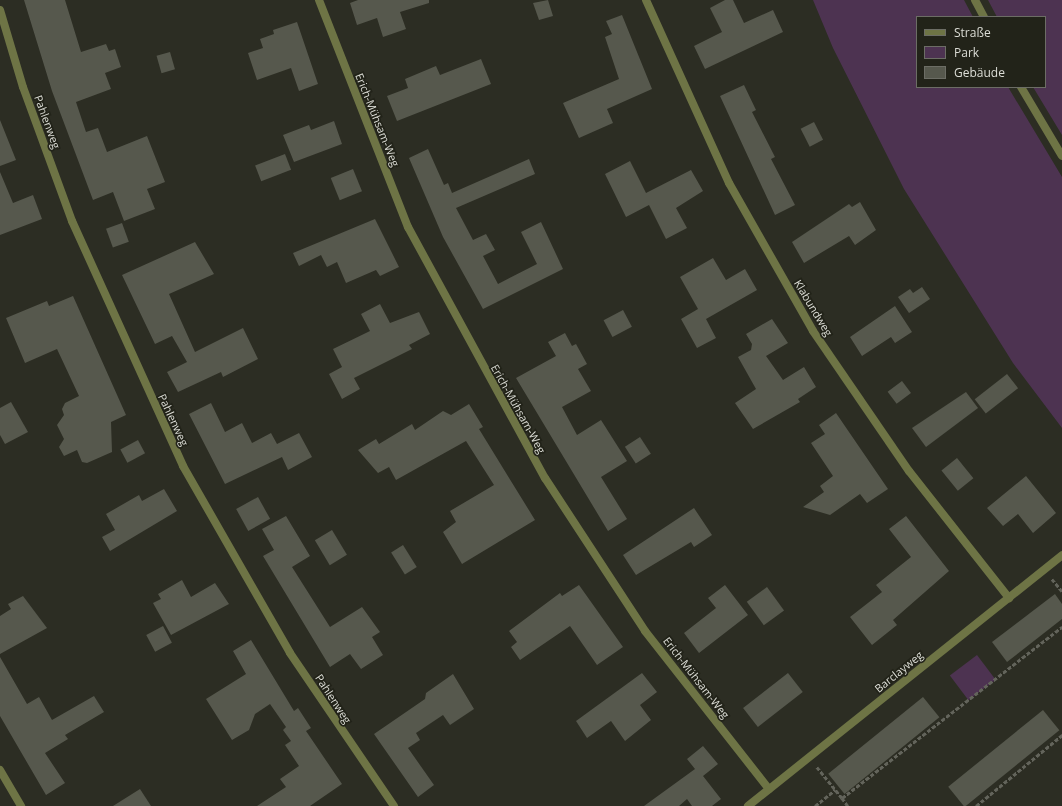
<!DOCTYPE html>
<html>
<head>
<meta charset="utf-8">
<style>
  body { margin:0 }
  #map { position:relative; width:1062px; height:806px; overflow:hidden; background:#2c2d23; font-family:"Open Sans",sans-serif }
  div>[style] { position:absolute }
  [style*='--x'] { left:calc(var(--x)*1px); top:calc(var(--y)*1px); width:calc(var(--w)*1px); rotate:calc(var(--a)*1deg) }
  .green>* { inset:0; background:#4d3351; transform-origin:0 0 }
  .building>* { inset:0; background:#56584d; transform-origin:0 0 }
  .path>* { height:2.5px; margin-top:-1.25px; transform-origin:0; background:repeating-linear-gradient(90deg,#63645b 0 4px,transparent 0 6px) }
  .minor>* { height:8px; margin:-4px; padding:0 4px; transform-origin:4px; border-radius:4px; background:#6e7445 }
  span { translate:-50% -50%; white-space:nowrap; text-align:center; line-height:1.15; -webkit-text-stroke:3.5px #222319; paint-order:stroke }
  .street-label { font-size:11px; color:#dcddd6 }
  .legend { position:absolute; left:916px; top:16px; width:130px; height:72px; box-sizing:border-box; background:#222319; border:1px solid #6c6d65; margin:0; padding:5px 7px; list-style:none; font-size:12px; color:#dcddd6 }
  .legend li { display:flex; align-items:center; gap:8px; height:20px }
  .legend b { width:20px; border:1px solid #6c6d65 }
</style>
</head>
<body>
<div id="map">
  <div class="green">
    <div style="clip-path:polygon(813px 0,964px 0,973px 17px,917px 17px,917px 87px,1008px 87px,1062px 177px,1062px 428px,1013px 363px,904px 189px,833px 48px)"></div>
    <div style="clip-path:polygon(988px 0,1062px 0,1062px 135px,1033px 87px,1045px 87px,1045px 17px,997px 17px)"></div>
    <div style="left:977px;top:655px;width:31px;height:34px;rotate:53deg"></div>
  </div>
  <div class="building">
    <div style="clip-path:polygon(24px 0,65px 0,81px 52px,106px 44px,109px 51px,115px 49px,121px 67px,105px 73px,111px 89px,76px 102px,86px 132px,98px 128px,107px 152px,147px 136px,165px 182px,147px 189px,155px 209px,124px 221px,113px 192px,93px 200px,52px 91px)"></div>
    <div style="clip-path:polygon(358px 0,429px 0,429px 3px,400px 12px,406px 29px,383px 37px,377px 18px,357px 25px,350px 3px)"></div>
    <div style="clip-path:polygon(548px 0,553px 16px,539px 20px,533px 3px)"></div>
    <div style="clip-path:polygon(725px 0,733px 0,744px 23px,773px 10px,783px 32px,705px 69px,694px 46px,722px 32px,710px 8px)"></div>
    <div style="clip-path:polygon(622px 15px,652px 89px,607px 109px,613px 123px,579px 138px,563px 103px,619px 79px,605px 37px,612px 34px,606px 21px)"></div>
    <div style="clip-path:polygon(297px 22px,318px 84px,299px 91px,291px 68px,257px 80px,248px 53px,263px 48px,260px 39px,274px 34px,273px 30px)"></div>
    <div style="left:170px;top:52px;width:18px;height:14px;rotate:74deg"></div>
    <div style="clip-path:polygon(481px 59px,491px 84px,397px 121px,387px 96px,408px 88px,405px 79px,436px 66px,440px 75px)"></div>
    <div style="clip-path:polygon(744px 85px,756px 110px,752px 112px,775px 157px,771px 159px,795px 205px,775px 215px,720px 96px)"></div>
    <div style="clip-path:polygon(0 120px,16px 160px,0 166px)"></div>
    <div style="clip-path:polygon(334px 121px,342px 144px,294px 162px,283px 135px,309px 125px,311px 130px)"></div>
    <div style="left:814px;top:122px;width:20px;height:15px;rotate:63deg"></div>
    <div style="clip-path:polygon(428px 149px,444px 185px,448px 183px,452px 193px,529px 159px,535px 174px,456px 208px,473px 240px,486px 234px,495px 250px,483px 256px,498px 284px,537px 264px,521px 232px,541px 222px,563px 269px,483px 309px,443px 237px,409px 158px)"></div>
    <div style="left:285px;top:154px;width:17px;height:32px;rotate:69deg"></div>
    <div style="clip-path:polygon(630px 161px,646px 193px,691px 170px,703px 191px,676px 208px,687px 228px,666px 239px,649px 205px,626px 217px,605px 174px)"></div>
    <div style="left:353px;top:169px;width:24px;height:24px;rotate:68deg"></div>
    <div style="clip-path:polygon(0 172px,13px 203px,33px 195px,42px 219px,0 235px)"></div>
    <div style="clip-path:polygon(860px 202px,876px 230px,855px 245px,849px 236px,804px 263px,792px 242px,849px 204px,852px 207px)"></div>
    <div style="clip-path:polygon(375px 219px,399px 267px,380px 276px,376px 270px,346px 283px,337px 262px,327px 267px,321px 255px,299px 266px,293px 253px)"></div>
    <div style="left:122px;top:223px;width:20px;height:17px;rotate:70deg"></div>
    <div style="clip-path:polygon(195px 242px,214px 274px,169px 294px,195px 352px,243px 328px,258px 359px,223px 377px,221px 372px,178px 392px,167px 372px,187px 362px,172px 336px,155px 344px,122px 275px)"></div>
    <div style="clip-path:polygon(713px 258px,726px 280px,745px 269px,757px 290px,706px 319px,716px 338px,697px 348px,681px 319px,698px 309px,680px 277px)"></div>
    <div style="clip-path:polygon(922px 287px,930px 299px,909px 313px,898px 297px,910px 289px,913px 293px)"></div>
    <div style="clip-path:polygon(73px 296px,126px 415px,111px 422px,112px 452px,87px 463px,82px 462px,77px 450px,64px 456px,59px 447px,64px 439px,57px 425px,64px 415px,62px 409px,65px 403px,79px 396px,57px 349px,25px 363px,6px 318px,47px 301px,49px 306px)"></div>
    <div style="clip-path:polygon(380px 304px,390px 323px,419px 312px,430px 334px,409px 345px,412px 349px,354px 378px,360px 389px,342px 399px,329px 374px,342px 367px,333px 349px,370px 331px,361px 314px)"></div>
    <div style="clip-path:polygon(895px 306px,912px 332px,895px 343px,891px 337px,862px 356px,850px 337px)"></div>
    <div style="left:623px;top:310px;width:19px;height:22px;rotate:62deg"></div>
    <div style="clip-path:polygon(772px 319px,788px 343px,766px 356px,783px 380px,804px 367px,816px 387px,798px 399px,800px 402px,753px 429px,735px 403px,756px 389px,738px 357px,751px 350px,752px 344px,746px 334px)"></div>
    <div style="clip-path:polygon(565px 333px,572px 346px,576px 344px,587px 364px,578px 369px,591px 391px,562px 407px,577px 435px,601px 420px,627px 461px,601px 477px,627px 519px,608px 531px,516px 378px,556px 356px,548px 342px)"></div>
    <div style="left:1007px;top:374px;width:18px;height:41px;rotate:52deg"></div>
    <div style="left:902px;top:381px;width:15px;height:18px;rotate:53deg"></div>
    <div style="clip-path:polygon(966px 392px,978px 408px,926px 447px,912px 428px)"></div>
    <div style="clip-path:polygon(11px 402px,28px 432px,5px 444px,0 435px,0 408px)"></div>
    <div style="clip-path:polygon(211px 403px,225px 432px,242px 423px,252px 443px,271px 433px,277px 444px,299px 433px,312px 457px,288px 470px,282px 457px,225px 484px,189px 414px)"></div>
    <div style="clip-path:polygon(469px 404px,483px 427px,479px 429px,535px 520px,462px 564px,443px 532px,456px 522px,450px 511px,494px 485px,466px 441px,396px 480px,389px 467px,378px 473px,358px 450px,376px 439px,379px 444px,412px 424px,415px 430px,443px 411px,451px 415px)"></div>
    <div style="clip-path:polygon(836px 413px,888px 489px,867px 503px,860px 494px,830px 515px,803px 507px,824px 492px,820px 486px,833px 476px,811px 443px,825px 434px,819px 425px)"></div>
    <div style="left:640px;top:437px;width:20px;height:18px;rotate:57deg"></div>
    <div style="left:138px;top:440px;width:15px;height:20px;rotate:62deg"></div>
    <div style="left:957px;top:458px;width:26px;height:20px;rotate:51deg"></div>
    <div style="clip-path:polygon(1026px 476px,1056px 513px,1033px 533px,1018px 514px,1003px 526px,987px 508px)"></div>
    <div style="clip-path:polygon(164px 489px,177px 511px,110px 551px,102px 537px,115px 530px,106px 514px,139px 495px,142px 501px)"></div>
    <div style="left:258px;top:497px;width:25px;height:25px;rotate:61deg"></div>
    <div style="clip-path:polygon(694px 508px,712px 535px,694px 547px,691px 542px,636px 575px,623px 555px)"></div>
    <div style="clip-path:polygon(286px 516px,310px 556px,292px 567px,330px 627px,362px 607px,380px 632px,372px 637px,383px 655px,361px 669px,350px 654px,330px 667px,263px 556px,274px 550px,262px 529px)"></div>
    <div style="clip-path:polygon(906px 516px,949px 571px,893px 620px,897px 625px,872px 645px,850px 617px,882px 592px,876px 585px,911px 557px,889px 529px)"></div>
    <div style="left:332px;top:530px;width:29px;height:20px;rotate:59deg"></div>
    <div style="left:403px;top:545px;width:26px;height:14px;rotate:58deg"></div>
    <div style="clip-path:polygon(182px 580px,191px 597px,215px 583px,229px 604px,171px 635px,153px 603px,161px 599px,158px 594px)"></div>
    <div style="clip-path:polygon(579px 585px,623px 647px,597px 665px,570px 626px,520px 660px,511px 647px,517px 642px,509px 631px,560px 593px,562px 596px)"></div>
    <div style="clip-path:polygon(725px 585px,748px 615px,699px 653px,684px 633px,716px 608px,708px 598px)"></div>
    <div style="left:767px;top:587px;width:29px;height:25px;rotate:54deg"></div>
    <div style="clip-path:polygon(1055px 594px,1062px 604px,1062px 619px,1007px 662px,992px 642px)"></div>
    <div style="clip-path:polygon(23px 596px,47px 628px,0 654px,0 616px,11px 609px,8px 604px)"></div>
    <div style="left:163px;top:626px;width:19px;height:19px;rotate:62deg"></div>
    <div style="clip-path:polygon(251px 640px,294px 711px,298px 708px,311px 728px,306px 731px,342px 784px,310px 806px,257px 806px,286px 787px,280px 779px,299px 766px,285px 745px,291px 741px,283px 730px,286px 727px,270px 704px,255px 714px,249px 730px,232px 740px,206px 699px,246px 674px,233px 651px)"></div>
    <div style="clip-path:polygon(0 657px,27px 704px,39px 697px,52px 720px,94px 696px,104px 712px,65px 735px,68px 739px,45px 753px,65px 783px,46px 795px,0 716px)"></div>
    <div style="clip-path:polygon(642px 673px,657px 692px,640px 705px,651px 720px,625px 741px,611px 721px,587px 738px,576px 721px)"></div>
    <div style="left:788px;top:673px;width:24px;height:57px;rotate:52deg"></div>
    <div style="clip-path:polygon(453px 674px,474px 709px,450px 725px,443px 715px,416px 733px,420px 740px,408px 748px,434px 785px,418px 797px,374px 734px,425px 699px,426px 693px)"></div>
    <div style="left:923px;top:697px;width:26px;height:122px;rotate:51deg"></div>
    <div style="left:1043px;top:710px;width:26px;height:122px;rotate:51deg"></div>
    <div style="clip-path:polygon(703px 746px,718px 764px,703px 776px,721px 799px,712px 806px,692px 806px,687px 799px,679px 806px,644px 806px,695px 769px,687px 759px)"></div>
    <div style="clip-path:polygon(140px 789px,151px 806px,113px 806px)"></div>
  </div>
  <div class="path">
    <div style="--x:1052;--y:579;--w:16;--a:50"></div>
    <div style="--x:817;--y:767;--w:40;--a:51"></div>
    <div style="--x:842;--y:798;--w:279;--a:-37.9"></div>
    <div style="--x:842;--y:798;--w:10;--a:53"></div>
    <div style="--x:815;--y:806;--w:26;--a:-39"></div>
    <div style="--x:976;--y:806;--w:112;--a:-39.5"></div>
  </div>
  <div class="minor">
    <div style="--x:319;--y:0;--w:244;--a:68.6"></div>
    <div style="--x:408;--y:227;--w:286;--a:61.4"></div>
    <div style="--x:545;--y:478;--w:183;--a:56.8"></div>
    <div style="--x:645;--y:631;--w:201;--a:51.9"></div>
    <div style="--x:646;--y:0;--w:201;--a:65.6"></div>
    <div style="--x:729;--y:183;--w:170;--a:60.4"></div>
    <div style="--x:813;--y:331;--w:170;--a:55.6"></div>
    <div style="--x:909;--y:471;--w:162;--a:51.8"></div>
    <div style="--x:975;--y:0;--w:19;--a:62"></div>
    <div style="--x:0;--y:10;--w:80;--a:73.4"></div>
    <div style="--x:23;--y:87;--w:143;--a:69.9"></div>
    <div style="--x:72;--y:221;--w:269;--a:65.6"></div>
    <div style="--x:183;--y:466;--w:215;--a:60.2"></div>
    <div style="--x:290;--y:653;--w:185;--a:55.8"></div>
    <div style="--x:1021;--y:87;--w:80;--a:59.3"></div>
    <div style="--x:0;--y:770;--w:42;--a:59.7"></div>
    <div style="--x:748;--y:806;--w:402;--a:-38.6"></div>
  </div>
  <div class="street-label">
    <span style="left:377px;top:120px;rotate:68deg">Erich-Mühsam-Weg</span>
    <span style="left:47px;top:122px;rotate:70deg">Pahlenweg</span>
    <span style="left:813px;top:308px;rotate:59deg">Klabundweg</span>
    <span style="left:518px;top:409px;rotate:61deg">Erich-Mühsam-Weg</span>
    <span style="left:173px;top:420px;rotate:65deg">Pahlenweg</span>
    <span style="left:899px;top:672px;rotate:-39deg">Barclayweg</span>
    <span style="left:696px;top:678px;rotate:52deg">Erich-Mühsam-Weg</span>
    <span style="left:333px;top:699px;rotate:57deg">Pahlenweg</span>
  </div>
  <ul class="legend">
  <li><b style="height:5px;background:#6e7445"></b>Straße</li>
  <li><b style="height:11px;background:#4d3351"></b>Park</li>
  <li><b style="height:11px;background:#56584d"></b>Gebäude</li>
  </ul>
</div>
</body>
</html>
